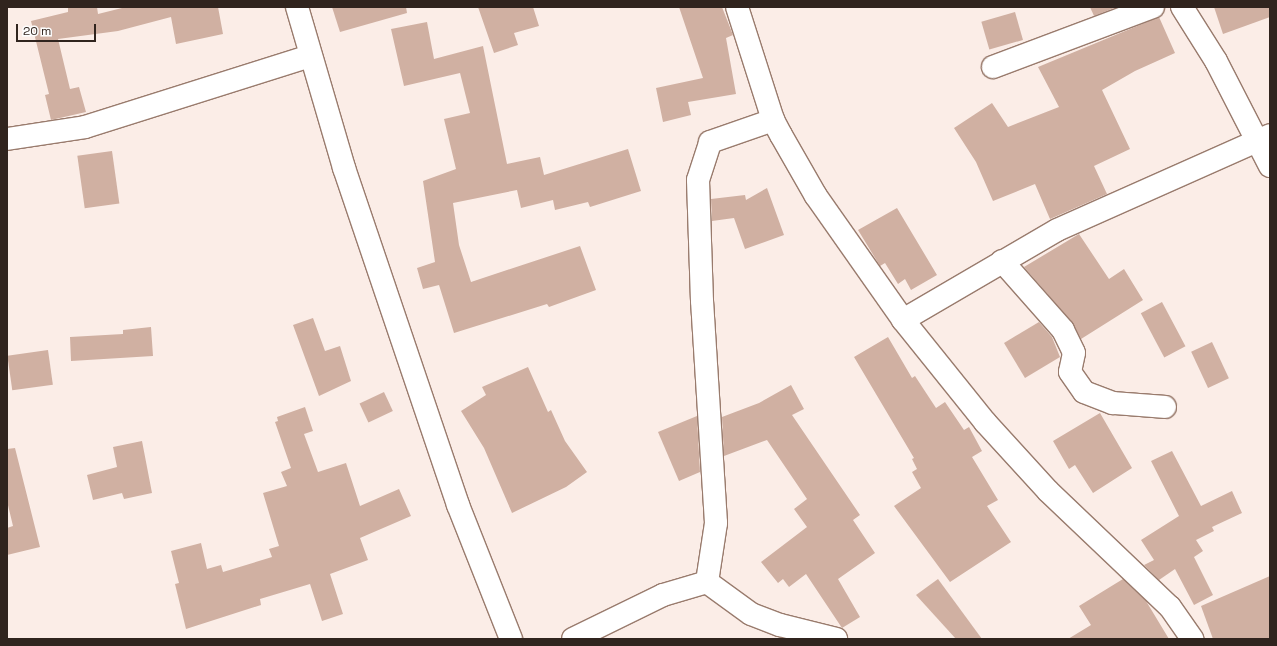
<!DOCTYPE html>
<html>
<head>
<meta charset="utf-8">
<style>
  body { margin:0 }
  #map { position:relative; width:1277px; height:646px; overflow:hidden; background:#fbede7; font-family:"Space Grotesk",sans-serif }
  div>[style] { position:absolute }
  [style*='--x'] { left:calc(var(--x)*1px); top:calc(var(--y)*1px); width:calc(var(--w)*1px); rotate:calc(var(--a)*1deg) }
  .building>* { inset:0; background:#d0b0a2; transform-origin:0 0 }
  .roads { filter:drop-shadow(1px 0 #997b6d) drop-shadow(-1px 0 #997b6d) drop-shadow(0 1px #997b6d) drop-shadow(0 -1px #997b6d) }
  .minor>* { height:22px; margin:-11px; padding:0 11px; transform-origin:11px; border-radius:11px; background:#fff }
  span { translate:-50% -50%; white-space:nowrap; text-align:center; line-height:1.15; -webkit-text-stroke:4px #fdfdfd; paint-order:stroke }
  .frame { position:absolute; inset:0; border:8px solid #30241e; pointer-events:none }
  .scale { position:absolute; left:16px; top:24px; width:80px; height:18px; box-sizing:border-box; border:2px solid #30241e; border-top:0; padding-left:5px; font-size:12px; line-height:14px; white-space:nowrap; color:#30241e; -webkit-text-stroke:3px #fdfdfd; paint-order:stroke }
</style>
</head>
<body>
<div id="map">
  <div class="building">
    <div style="clip-path:polygon(68px 7px,97px 7px,98px 14px,126px 7px,218px 7px,223px 34px,176px 44px,171px 17px,118px 31px,58px 39px,70px 89px,79px 87px,86px 112px,51px 120px,45px 95px,49px 94px,31px 21px,68px 12px)"></div>
    <div style="clip-path:polygon(332px 7px,406px 7px,407px 13px,340px 32px)"></div>
    <div style="clip-path:polygon(478px 7px,533px 7px,539px 26px,514px 33px,518px 45px,494px 53px)"></div>
    <div style="clip-path:polygon(679px 7px,722px 7px,733px 35px,726px 38px,736px 94px,688px 102px,691px 115px,663px 122px,656px 88px,703px 78px)"></div>
    <div style="clip-path:polygon(1090px 7px,1117px 7px,1094px 16px)"></div>
    <div style="clip-path:polygon(1214px 7px,1270px 7px,1270px 17px,1223px 34px)"></div>
    <div style="left:1015px;top:12px;width:29px;height:35px;rotate:74deg"></div>
    <div style="clip-path:polygon(1159px 17px,1175px 53px,1135px 71px,1102px 90px,1130px 149px,1094px 166px,1107px 194px,1050px 219px,1035px 184px,993px 201px,976px 162px,954px 128px,992px 103px,1008px 127px,1059px 107px,1038px 67px)"></div>
    <div style="clip-path:polygon(427px 22px,434px 59px,483px 46px,507px 164px,540px 157px,544px 175px,628px 149px,641px 191px,590px 207px,588px 202px,555px 210px,553px 200px,521px 208px,517px 190px,453px 203px,459px 245px,471px 282px,580px 246px,596px 290px,549px 307px,547px 304px,454px 333px,439px 285px,423px 289px,417px 268px,435px 262px,423px 181px,456px 169px,444px 119px,470px 113px,460px 73px,404px 86px,391px 29px)"></div>
    <div style="left:112px;top:151px;width:53px;height:35px;rotate:82deg"></div>
    <div style="clip-path:polygon(767px 188px,784px 235px,745px 249px,734px 218px,712px 221px,711px 199px,745px 195px,746px 200px)"></div>
    <div style="clip-path:polygon(897px 208px,937px 275px,911px 290px,905px 279px,898px 284px,885px 263px,880px 266px,858px 230px)"></div>
    <div style="clip-path:polygon(1079px 234px,1109px 279px,1124px 269px,1143px 300px,1081px 339px,1072px 322px,1024px 267px)"></div>
    <div style="left:1162px;top:302px;width:50px;height:24px;rotate:62deg"></div>
    <div style="clip-path:polygon(313px 318px,325px 351px,340px 346px,351px 381px,319px 396px,293px 325px)"></div>
    <div style="clip-path:polygon(1039px 322px,1052px 337px,1060px 357px,1025px 378px,1004px 343px)"></div>
    <div style="clip-path:polygon(151px 327px,153px 356px,71px 361px,70px 337px,123px 334px,123px 330px)"></div>
    <div style="clip-path:polygon(888px 337px,912px 378px,915px 376px,936px 408px,945px 402px,964px 430px,969px 427px,982px 451px,972px 457px,998px 500px,987px 506px,1011px 542px,950px 582px,894px 506px,921px 488px,912px 472px,917px 469px,912px 459px,914px 458px,854px 357px)"></div>
    <div style="left:1212px;top:342px;width:40px;height:23px;rotate:65deg"></div>
    <div style="left:48px;top:350px;width:35px;height:41px;rotate:82deg"></div>
    <div style="clip-path:polygon(528px 367px,548px 412px,551px 410px,565px 441px,587px 472px,566px 487px,512px 513px,484px 448px,461px 411px,486px 395px,482px 387px)"></div>
    <div style="clip-path:polygon(791px 385px,804px 409px,792px 415px,860px 515px,853px 520px,875px 553px,838px 579px,860px 617px,842px 628px,806px 574px,789px 587px,783px 579px,778px 583px,761px 562px,807px 527px,794px 509px,807px 499px,767px 440px,724px 456px,722px 417px,759px 403px)"></div>
    <div style="left:384px;top:392px;width:21px;height:27px;rotate:65deg"></div>
    <div style="clip-path:polygon(305px 407px,313px 431px,304px 434px,318px 472px,346px 463px,360px 506px,399px 489px,411px 516px,360px 538px,368px 560px,330px 574px,343px 614px,322px 621px,310px 584px,260px 599px,261px 605px,186px 629px,175px 584px,179px 583px,171px 551px,201px 543px,207px 569px,221px 565px,223px 572px,272px 557px,269px 549px,279px 546px,263px 493px,287px 486px,281px 472px,291px 468px,275px 422px,278px 421px,277px 417px)"></div>
    <div style="clip-path:polygon(1100px 413px,1132px 468px,1093px 493px,1075px 465px,1069px 469px,1053px 441px)"></div>
    <div style="clip-path:polygon(697px 416px,700px 472px,679px 481px,658px 432px)"></div>
    <div style="clip-path:polygon(142px 441px,152px 493px,124px 499px,122px 493px,93px 500px,87px 475px,117px 467px,113px 447px)"></div>
    <div style="clip-path:polygon(15px 448px,40px 547px,7px 555px,7px 528px,13px 526px,7px 501px,7px 449px)"></div>
    <div style="clip-path:polygon(1172px 451px,1201px 506px,1232px 491px,1242px 513px,1212px 527px,1214px 531px,1196px 540px,1203px 551px,1194px 557px,1213px 595px,1194px 605px,1175px 569px,1159px 580px,1144px 565px,1154px 560px,1141px 540px,1179px 516px,1151px 461px)"></div>
    <div style="clip-path:polygon(1270px 576px,1270px 639px,1213px 639px,1201px 606px)"></div>
    <div style="clip-path:polygon(938px 579px,982px 639px,956px 639px,916px 595px)"></div>
    <div style="clip-path:polygon(1123px 579px,1146px 601px,1169px 639px,1068px 639px,1091px 625px,1079px 606px)"></div>
  </div>
  <div class="roads">
    <div class="minor">
      <div style="--x:297;--y:7;--w:168;--a:73.7"></div>
      <div style="--x:344;--y:168;--w:356;--a:71.3"></div>
      <div style="--x:458;--y:505;--w:144;--a:68.4"></div>
      <div style="--x:737;--y:7;--w:119;--a:72.3"></div>
      <div style="--x:773;--y:120;--w:17;--a:62"></div>
      <div style="--x:781;--y:135;--w:70;--a:60.2"></div>
      <div style="--x:816;--y:196;--w:151;--a:54.9"></div>
      <div style="--x:903;--y:320;--w:131;--a:51.2"></div>
      <div style="--x:985;--y:422;--w:93;--a:47.6"></div>
      <div style="--x:1048;--y:491;--w:168;--a:43.6"></div>
      <div style="--x:1170;--y:607;--w:39;--a:55"></div>
      <div style="--x:1182;--y:7;--w:64;--a:57.8"></div>
      <div style="--x:1216;--y:61;--w:118;--a:62.8"></div>
      <div style="--x:993;--y:67;--w:171;--a:-20.6"></div>
      <div style="--x:7;--y:139;--w:79;--a:-8.7"></div>
      <div style="--x:85;--y:127;--w:236;--a:-17.5"></div>
      <div style="--x:1002;--y:261;--w:92;--a:48.5"></div>
      <div style="--x:1063;--y:330;--w:25;--a:64"></div>
      <div style="--x:1074;--y:353;--w:19;--a:102"></div>
      <div style="--x:1070;--y:372;--w:24;--a:55"></div>
      <div style="--x:1084;--y:392;--w:31;--a:21"></div>
      <div style="--x:1113;--y:403;--w:52;--a:4.4"></div>
      <div style="--x:903;--y:320;--w:178;--a:-30.3"></div>
      <div style="--x:1057;--y:230;--w:233;--a:-24"></div>
      <div style="--x:707;--y:582;--w:60;--a:-81.3"></div>
      <div style="--x:716;--y:523;--w:222;--a:-93.6"></div>
      <div style="--x:702;--y:301;--w:121;--a:-91.9"></div>
      <div style="--x:698;--y:180;--w:40;--a:-72"></div>
      <div style="--x:710;--y:142;--w:67;--a:-19.2"></div>
      <div style="--x:573;--y:639;--w:100;--a:-26.1"></div>
      <div style="--x:663;--y:595;--w:46;--a:-16.5"></div>
      <div style="--x:707;--y:582;--w:54;--a:36"></div>
      <div style="--x:751;--y:614;--w:31;--a:21"></div>
      <div style="--x:780;--y:625;--w:58;--a:14"></div>
    </div>
  </div>
  <div class="frame"></div>
  <div class="scale">20 m</div>
</div>
</body>
</html>
